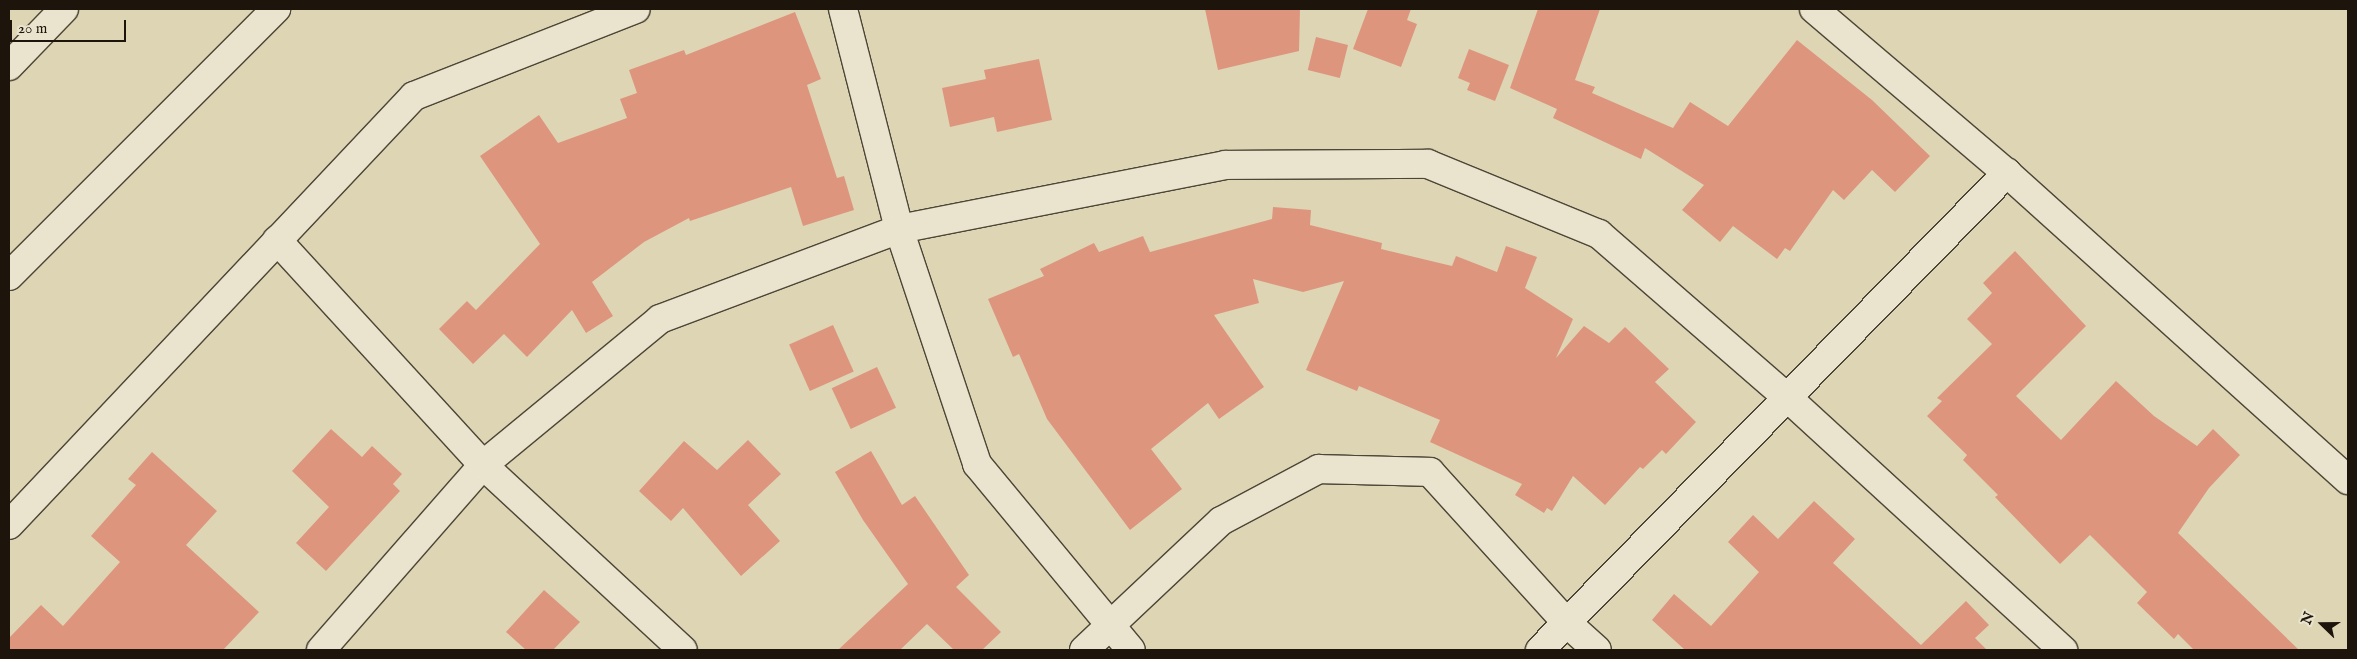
<!DOCTYPE html>
<html>
<head>
<meta charset="utf-8">
<style>
  body { margin:0 }
  #map { position:relative; width:2357px; height:659px; overflow:hidden; background:#ded5b4; font-family:"IM FELL English",serif }
  div>[style] { position:absolute }
  [style*='--x'] { left:calc(var(--x)*1px); top:calc(var(--y)*1px); width:calc(var(--w)*1px); rotate:calc(var(--a)*1deg) }
  .building>* { inset:0; background:#dd967d; transform-origin:0 0 }
  .roads { filter:drop-shadow(1px 0 #4d4536) drop-shadow(-1px 0 #4d4536) drop-shadow(0 1px #4d4536) drop-shadow(0 -1px #4d4536) }
  .street>* { height:28px; margin:-14px; padding:0 14px; transform-origin:14px; border-radius:14px; background:#eae4ce }
  span { translate:-50% -50%; white-space:nowrap; text-align:center; line-height:1.15; -webkit-text-stroke:4px #eae4ce; paint-order:stroke }
  .frame { position:absolute; inset:0; border:10px solid #1d150c; pointer-events:none }
  .north { position:absolute; left:2297px; top:599px; width:50px; height:50px; -webkit-text-stroke:4px #eae4ce; paint-order:stroke; rotate:292deg; font-size:14px; font-weight:700; line-height:20px; text-align:center; color:#1d150c }
  .north::after { content:''; display:block; margin:auto; width:18px; height:22px; background:#1d150c; clip-path:polygon(50% 0,100% 100%,50% 72%,0 100%) }
  .scale { position:absolute; left:10px; top:20px; width:116px; height:22px; box-sizing:border-box; border:2px solid #1d150c; border-top:0; padding-left:6px; font-size:15px; line-height:18px; white-space:nowrap; color:#1d150c; -webkit-text-stroke:4px #eae4ce; paint-order:stroke }
</style>
</head>
<body>
<div id="map">
  <div class="building">
    <div style="clip-path:polygon(1205px 9px,1300px 9px,1299px 51px,1218px 70px)"></div>
    <div style="clip-path:polygon(1368px 9px,1411px 9px,1407px 20px,1417px 24px,1401px 67px,1353px 49px)"></div>
    <div style="clip-path:polygon(1538px 9px,1600px 9px,1575px 80px,1595px 87px,1592px 93px,1673px 128px,1690px 102px,1728px 126px,1797px 40px,1872px 100px,1930px 156px,1895px 192px,1872px 170px,1844px 200px,1833px 190px,1790px 251px,1785px 248px,1777px 259px,1733px 226px,1720px 242px,1682px 210px,1704px 185px,1645px 148px,1641px 159px,1553px 118px,1557px 109px,1510px 88px)"></div>
    <div style="clip-path:polygon(795px 12px,821px 79px,807px 85px,837px 178px,844px 176px,854px 210px,803px 226px,791px 187px,690px 221px,689px 218px,644px 242px,592px 282px,613px 316px,586px 333px,572px 310px,527px 357px,504px 334px,473px 364px,439px 329px,467px 301px,476px 310px,540px 244px,480px 156px,539px 115px,558px 143px,627px 118px,620px 99px,637px 93px,629px 70px,684px 50px,686px 55px)"></div>
    <div style="left:1316px;top:37px;width:33px;height:34px;rotate:14deg"></div>
    <div style="clip-path:polygon(1469px 49px,1509px 65px,1495px 101px,1467px 90px,1470px 83px,1458px 78px)"></div>
    <div style="clip-path:polygon(1039px 59px,1052px 120px,997px 132px,994px 117px,950px 127px,942px 88px,986px 79px,984px 70px)"></div>
    <div style="clip-path:polygon(1273px 207px,1311px 210px,1310px 225px,1382px 243px,1381px 249px,1452px 266px,1456px 256px,1497px 272px,1506px 246px,1537px 257px,1525px 288px,1573px 319px,1556px 358px,1584px 326px,1609px 343px,1625px 327px,1669px 369px,1655px 382px,1696px 422px,1666px 454px,1662px 450px,1643px 469px,1640px 467px,1605px 505px,1573px 476px,1552px 511px,1547px 508px,1544px 513px,1515px 495px,1522px 484px,1430px 442px,1440px 420px,1359px 386px,1357px 391px,1306px 370px,1344px 281px,1303px 292px,1253px 279px,1259px 303px,1214px 315px,1264px 387px,1219px 419px,1208px 403px,1151px 449px,1182px 489px,1130px 530px,1047px 419px,1019px 354px,1013px 357px,988px 299px,1044px 276px,1040px 269px,1094px 243px,1099px 252px,1143px 236px,1150px 252px,1272px 219px)"></div>
    <div style="clip-path:polygon(2015px 251px,2086px 326px,2016px 396px,2061px 440px,2116px 381px,2154px 416px,2197px 446px,2213px 429px,2240px 455px,2209px 488px,2178px 533px,2299px 650px,2194px 650px,2178px 634px,2174px 639px,2137px 603px,2147px 592px,2090px 535px,2060px 564px,1995px 497px,1998px 495px,1963px 460px,1967px 455px,1927px 416px,1942px 401px,1937px 398px,1992px 344px,1967px 319px,1992px 293px,1983px 283px)"></div>
    <div style="left:833px;top:325px;width:51px;height:48px;rotate:66deg"></div>
    <div style="left:877px;top:367px;width:45px;height:50px;rotate:65deg"></div>
    <div style="clip-path:polygon(331px 429px,362px 457px,372px 446px,402px 474px,393px 484px,400px 491px,326px 571px,296px 543px,329px 507px,292px 471px)"></div>
    <div style="clip-path:polygon(748px 440px,781px 474px,748px 505px,780px 541px,741px 576px,683px 508px,671px 521px,639px 491px,684px 441px,717px 470px)"></div>
    <div style="clip-path:polygon(871px 451px,902px 505px,915px 496px,969px 575px,956px 587px,1001px 632px,982px 650px,954px 650px,927px 624px,900px 650px,838px 650px,908px 584px,863px 520px,835px 472px)"></div>
    <div style="clip-path:polygon(152px 452px,217px 511px,186px 545px,259px 612px,223px 650px,9px 650px,9px 638px,41px 605px,63px 626px,120px 562px,91px 536px,136px 485px,128px 479px)"></div>
    <div style="clip-path:polygon(1814px 501px,1855px 539px,1833px 563px,1921px 645px,1966px 601px,1989px 625px,1975px 638px,1987px 650px,1685px 650px,1652px 620px,1674px 594px,1711px 626px,1759px 572px,1728px 542px,1753px 515px,1778px 539px)"></div>
    <div style="clip-path:polygon(544px 590px,580px 622px,553px 650px,526px 650px,506px 632px)"></div>
  </div>
  <div class="roads">
    <div class="street">
      <div style="--x:843;--y:9;--w:227;--a:75.7"></div>
      <div style="--x:899;--y:229;--w:248;--a:71.6"></div>
      <div style="--x:977;--y:464;--w:241;--a:50.4"></div>
      <div style="--x:1814;--y:9;--w:253;--a:40.4"></div>
      <div style="--x:2007;--y:173;--w:459;--a:42"></div>
      <div style="--x:9;--y:66;--w:79;--a:-46"></div>
      <div style="--x:277;--y:240;--w:305;--a:47.5"></div>
      <div style="--x:483;--y:465;--w:272;--a:42.8"></div>
      <div style="--x:9;--y:276;--w:378;--a:-45"></div>
      <div style="--x:9;--y:525;--w:590;--a:-46.65"></div>
      <div style="--x:414;--y:96;--w:238;--a:-21.4"></div>
      <div style="--x:321;--y:650;--w:246;--a:-48.8"></div>
      <div style="--x:483;--y:465;--w:229;--a:-39.5"></div>
      <div style="--x:660;--y:319;--w:255;--a:-20.6"></div>
      <div style="--x:899;--y:229;--w:332;--a:-11.1"></div>
      <div style="--x:1225;--y:165;--w:203;--a:-0.3"></div>
      <div style="--x:1428;--y:164;--w:185;--a:22.3"></div>
      <div style="--x:1599;--y:234;--w:252;--a:41"></div>
      <div style="--x:1789;--y:399;--w:372;--a:42.5"></div>
      <div style="--x:1084;--y:650;--w:188;--a:-43.3"></div>
      <div style="--x:1221;--y:521;--w:111;--a:-28"></div>
      <div style="--x:1319;--y:469;--w:111;--a:1.5"></div>
      <div style="--x:1430;--y:472;--w:204;--a:47.8"></div>
      <div style="--x:1567;--y:623;--w:40;--a:42"></div>
      <div style="--x:1540;--y:650;--w:668;--a:-45.61"></div>
    </div>
  </div>
  <div class="frame"></div>
  <div class="north">N</div>
  <div class="scale">20 m</div>
</div>
</body>
</html>
